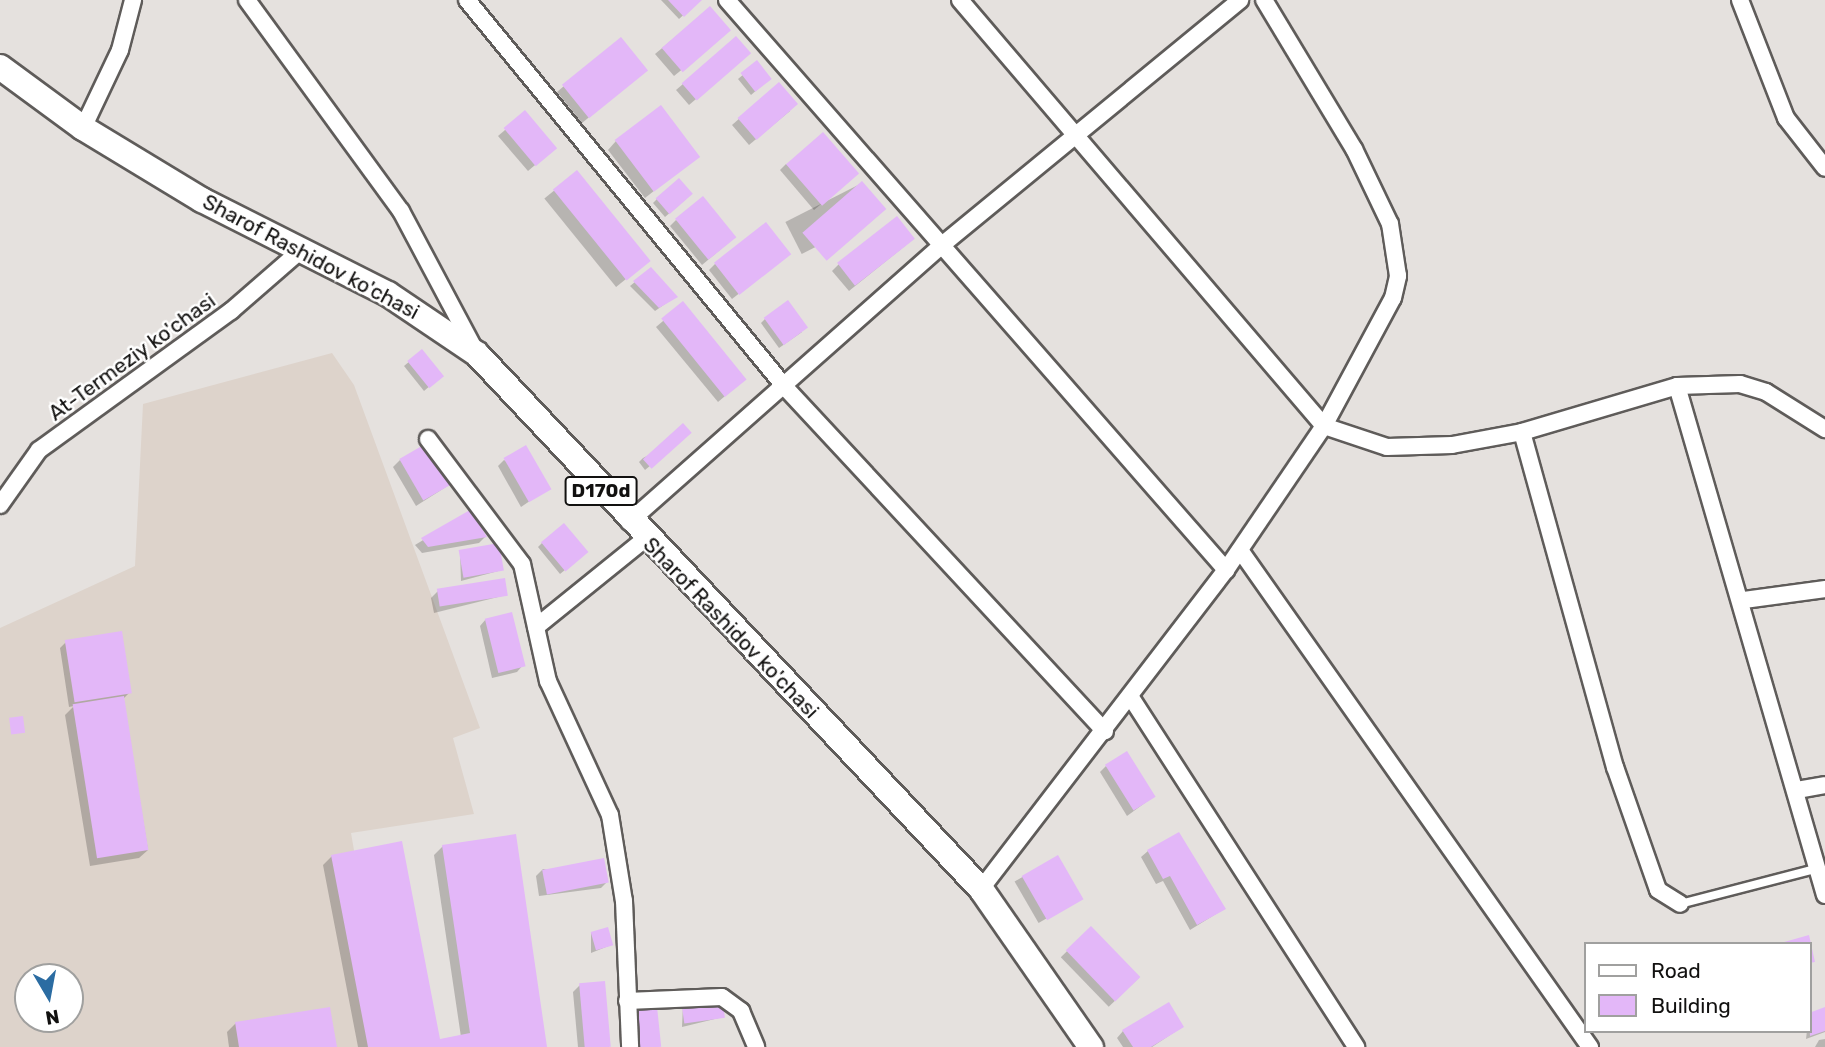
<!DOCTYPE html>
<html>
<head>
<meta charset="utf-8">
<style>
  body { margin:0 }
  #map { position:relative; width:1825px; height:1047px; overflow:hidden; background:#e5e1de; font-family:Rubik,sans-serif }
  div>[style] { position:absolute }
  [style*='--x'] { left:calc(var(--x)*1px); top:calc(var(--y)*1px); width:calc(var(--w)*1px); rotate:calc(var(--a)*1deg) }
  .built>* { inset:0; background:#ddd3cb }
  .shadow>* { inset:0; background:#0003; transform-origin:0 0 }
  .building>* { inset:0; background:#e3b7f8; transform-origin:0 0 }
  .roads { filter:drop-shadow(2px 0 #5f5c5a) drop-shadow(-2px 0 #5f5c5a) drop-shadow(0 2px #5f5c5a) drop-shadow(0 -2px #5f5c5a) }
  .lane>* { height:8px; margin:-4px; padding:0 4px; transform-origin:4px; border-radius:4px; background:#fff }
  .street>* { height:16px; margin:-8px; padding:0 8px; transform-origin:8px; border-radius:8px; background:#fff }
  .primary>* { height:24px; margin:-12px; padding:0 12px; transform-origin:12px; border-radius:12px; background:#fff }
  span { translate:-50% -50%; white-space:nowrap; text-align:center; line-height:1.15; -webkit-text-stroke:5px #fff; paint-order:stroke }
  .shield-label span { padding:2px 5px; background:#fff; border:2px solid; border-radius:5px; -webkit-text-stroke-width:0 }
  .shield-label { font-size:19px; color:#121110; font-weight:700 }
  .street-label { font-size:21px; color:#121110 }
  .legend { position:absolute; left:1584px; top:942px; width:228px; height:91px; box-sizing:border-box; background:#fff; border:2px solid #a0a09f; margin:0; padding:9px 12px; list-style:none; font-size:21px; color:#121110 }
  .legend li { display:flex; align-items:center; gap:14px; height:35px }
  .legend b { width:35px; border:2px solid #a0a09f }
  .north { position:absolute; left:14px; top:963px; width:70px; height:70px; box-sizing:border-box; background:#fff; border:2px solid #a0a09f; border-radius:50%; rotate:170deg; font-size:19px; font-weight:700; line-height:28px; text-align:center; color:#121110 }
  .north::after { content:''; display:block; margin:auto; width:24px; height:32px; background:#2b6ca2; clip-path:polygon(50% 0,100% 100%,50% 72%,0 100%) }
</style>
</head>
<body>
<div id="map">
  <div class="built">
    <div style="clip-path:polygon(evenodd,332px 353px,354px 385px,480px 728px,453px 738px,474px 814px,351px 833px,382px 1010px,375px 1047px,0 1047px,0 628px,135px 566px,143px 404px,332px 353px,28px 977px,70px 977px,70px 1019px,28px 1019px,28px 977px)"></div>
  </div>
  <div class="shadow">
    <div style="clip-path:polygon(661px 0,700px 0,679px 19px)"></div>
    <div style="clip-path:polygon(710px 8px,722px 37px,674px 76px,655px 54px)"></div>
    <div style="clip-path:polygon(743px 59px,689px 105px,676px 90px,683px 84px)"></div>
    <div style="clip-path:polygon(757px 63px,766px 82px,751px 95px,738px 79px)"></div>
    <div style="clip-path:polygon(639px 76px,582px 123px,557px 92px,564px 86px)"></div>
    <div style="clip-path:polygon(779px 84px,790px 111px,749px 145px,732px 125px)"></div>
    <div style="clip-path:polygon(525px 113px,548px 154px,528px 171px,498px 136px)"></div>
    <div style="clip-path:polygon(616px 141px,698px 156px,645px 198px,608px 150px)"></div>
    <div style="clip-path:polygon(786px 164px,850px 180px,814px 210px,780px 170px)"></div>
    <div style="left:577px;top:172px;width:114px;height:42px;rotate:51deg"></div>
    <div style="left:862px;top:183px;width:36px;height:86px;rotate:63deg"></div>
    <div style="clip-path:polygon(687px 198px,665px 217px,653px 203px,657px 199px)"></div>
    <div style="clip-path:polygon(676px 220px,728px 243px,702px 265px,670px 226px)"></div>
    <div style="clip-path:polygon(906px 245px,849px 291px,832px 271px,839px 264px)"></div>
    <div style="clip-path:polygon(782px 260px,732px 299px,709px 270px,715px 264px)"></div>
    <div style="clip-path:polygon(651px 269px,675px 297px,655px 311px,630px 286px)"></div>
    <div style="clip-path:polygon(683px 304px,738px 385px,718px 402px,656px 327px)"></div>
    <div style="clip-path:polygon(765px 319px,802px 332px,779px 348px,761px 323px)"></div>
    <div style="clip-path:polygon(422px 351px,438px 379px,424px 391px,404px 366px)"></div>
    <div style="clip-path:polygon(685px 437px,645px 470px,639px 462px,643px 458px)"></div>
    <div style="clip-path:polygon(400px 460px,449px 485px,416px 506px,393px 467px)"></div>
    <div style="clip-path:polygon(504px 460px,549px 488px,521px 507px,498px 466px)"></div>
    <div style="clip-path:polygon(469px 512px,485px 537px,479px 543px,422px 553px,415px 545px)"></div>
    <div style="clip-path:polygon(542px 543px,582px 556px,560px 574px,538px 547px)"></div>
    <div style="clip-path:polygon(460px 552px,502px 570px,461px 581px)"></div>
    <div style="clip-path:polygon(438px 591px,506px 595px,434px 613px,431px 598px)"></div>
    <div style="clip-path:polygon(486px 619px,523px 665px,517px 672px,492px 678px,480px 626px)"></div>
    <div style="clip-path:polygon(66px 642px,130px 692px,123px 699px,148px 850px,139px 858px,90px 866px,65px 715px,74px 706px,69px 707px,60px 648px)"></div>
    <div style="clip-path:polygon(1106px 766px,1153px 797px,1127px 816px,1100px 772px)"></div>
    <div style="clip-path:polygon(443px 846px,545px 1047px,358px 1047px,323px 865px,332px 856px,439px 1041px,461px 1037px,434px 855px)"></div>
    <div style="clip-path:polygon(1148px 851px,1224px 909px,1190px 930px,1163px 881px,1156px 884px,1141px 857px)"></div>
    <div style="left:1057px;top:857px;width:48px;height:49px;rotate:60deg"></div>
    <div style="clip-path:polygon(543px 869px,607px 882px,601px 888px,539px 896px,536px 876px)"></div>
    <div style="left:1091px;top:928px;width:69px;height:42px;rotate:46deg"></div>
    <div style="clip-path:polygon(591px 932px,611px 945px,591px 953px)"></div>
    <div style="clip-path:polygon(580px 985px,609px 1047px,578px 1047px,573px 992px)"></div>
    <div style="clip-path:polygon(683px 1005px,723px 1017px,682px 1027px)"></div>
    <div style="clip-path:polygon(1825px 1009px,1825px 1032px,1806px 1039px,1809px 1014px)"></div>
    <div style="clip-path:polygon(236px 1023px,335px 1047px,229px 1047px,227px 1032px)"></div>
    <div style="clip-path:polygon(1182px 1027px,1152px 1047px,1123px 1047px,1117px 1038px,1123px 1031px)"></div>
    <div style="clip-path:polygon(1825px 1039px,1825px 1047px,1815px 1047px,1819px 1040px)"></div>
  </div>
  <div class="building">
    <div style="clip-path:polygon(668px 0,702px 0,684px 17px)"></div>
    <div style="left:710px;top:6px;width:32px;height:64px;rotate:49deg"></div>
    <div style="left:736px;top:36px;width:23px;height:72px;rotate:49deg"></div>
    <div style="left:621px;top:37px;width:43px;height:76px;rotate:51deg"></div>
    <div style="left:757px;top:60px;width:24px;height:21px;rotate:52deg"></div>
    <div style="left:779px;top:82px;width:29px;height:55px;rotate:49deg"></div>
    <div style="left:661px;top:105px;width:65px;height:58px;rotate:53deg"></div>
    <div style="left:525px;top:110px;width:50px;height:28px;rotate:50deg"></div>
    <div style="left:823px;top:132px;width:55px;height:49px;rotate:49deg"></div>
    <div style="left:577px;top:170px;width:117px;height:31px;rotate:51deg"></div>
    <div style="left:679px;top:178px;width:21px;height:31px;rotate:49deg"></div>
    <div style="left:862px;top:181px;width:37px;height:79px;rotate:49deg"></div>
    <div style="left:703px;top:196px;width:53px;height:36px;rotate:51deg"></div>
    <div style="left:897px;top:216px;width:29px;height:76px;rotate:52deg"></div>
    <div style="left:766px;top:222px;width:41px;height:66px;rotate:52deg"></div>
    <div style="clip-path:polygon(651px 267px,678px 297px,659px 308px,633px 281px)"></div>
    <div style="left:788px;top:300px;width:34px;height:30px;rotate:54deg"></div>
    <div style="left:683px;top:301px;width:101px;height:28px;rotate:51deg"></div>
    <div style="left:422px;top:349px;width:35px;height:19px;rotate:51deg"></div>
    <div style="left:683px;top:423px;width:13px;height:54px;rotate:48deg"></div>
    <div style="left:427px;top:443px;width:48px;height:32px;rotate:60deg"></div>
    <div style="left:526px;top:445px;width:51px;height:26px;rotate:60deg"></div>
    <div style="clip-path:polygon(470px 510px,487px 537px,428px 547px,421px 538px)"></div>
    <div style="left:564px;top:523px;width:38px;height:30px;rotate:50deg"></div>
    <div style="left:499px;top:543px;width:28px;height:41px;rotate:80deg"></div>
    <div style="left:505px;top:578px;width:18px;height:69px;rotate:81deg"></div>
    <div style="left:512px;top:612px;width:56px;height:28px;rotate:76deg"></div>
    <div style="left:122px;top:631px;width:63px;height:58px;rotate:81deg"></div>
    <div style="left:124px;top:696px;width:156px;height:52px;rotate:81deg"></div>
    <div style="left:23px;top:716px;width:17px;height:14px;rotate:83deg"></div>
    <div style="left:1127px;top:751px;width:54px;height:26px;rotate:58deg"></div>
    <div style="clip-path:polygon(1179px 832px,1226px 909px,1197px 925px,1170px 876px,1163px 879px,1147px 850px)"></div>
    <div style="clip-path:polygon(516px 834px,547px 1047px,368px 1047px,331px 855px,402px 841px,440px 1039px,470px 1033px,442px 845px)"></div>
    <div style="left:1058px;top:855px;width:51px;height:42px;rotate:60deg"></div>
    <div style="left:604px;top:858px;width:25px;height:63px;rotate:79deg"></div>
    <div style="left:1091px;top:926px;width:71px;height:35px;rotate:46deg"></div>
    <div style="left:608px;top:927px;width:19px;height:18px;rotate:74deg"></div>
    <div style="clip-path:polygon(1809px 935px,1815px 962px,1809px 963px,1809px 944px,1777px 944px)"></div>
    <div style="left:605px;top:981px;width:66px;height:26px;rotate:85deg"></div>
    <div style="left:656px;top:997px;width:50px;height:29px;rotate:84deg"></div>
    <div style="left:722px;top:997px;width:21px;height:41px;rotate:82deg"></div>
    <div style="clip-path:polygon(1169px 1002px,1184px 1027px,1151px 1047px,1133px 1047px,1122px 1030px)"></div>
    <div style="clip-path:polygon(330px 1007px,337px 1047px,239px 1047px,235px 1022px)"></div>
    <div style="clip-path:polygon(1825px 1007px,1825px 1031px,1810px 1036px,1809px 1013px)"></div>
  </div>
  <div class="roads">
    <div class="lane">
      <div style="--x:1680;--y:904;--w:144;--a:-14.5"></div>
    </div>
    <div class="street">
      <div style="--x:247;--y:0;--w:261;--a:53.9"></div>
      <div style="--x:401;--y:211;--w:160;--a:62"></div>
      <div style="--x:467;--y:0;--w:498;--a:50.6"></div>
      <div style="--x:783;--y:385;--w:473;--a:47.1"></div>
      <div style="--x:727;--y:0;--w:758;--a:48.8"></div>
      <div style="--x:960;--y:0;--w:560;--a:49.49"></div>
      <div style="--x:1324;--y:426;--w:66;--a:18.4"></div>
      <div style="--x:1387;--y:447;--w:65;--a:-1.8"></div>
      <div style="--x:1452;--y:445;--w:71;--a:-10.5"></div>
      <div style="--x:1522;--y:432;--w:162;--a:-16.5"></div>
      <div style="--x:1677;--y:386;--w:530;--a:73.79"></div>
      <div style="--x:1740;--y:0;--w:127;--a:68.7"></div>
      <div style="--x:1786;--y:118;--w:63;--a:52"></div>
      <div style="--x:83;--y:128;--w:86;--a:-64.6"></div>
      <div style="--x:120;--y:50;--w:52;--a:-75.4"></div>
      <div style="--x:1677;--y:386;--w:63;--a:-1.8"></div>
      <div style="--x:1740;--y:384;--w:27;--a:17"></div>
      <div style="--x:1766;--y:392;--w:70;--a:32.1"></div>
      <div style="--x:1522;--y:432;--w:348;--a:74.5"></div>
      <div style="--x:1615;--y:767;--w:130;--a:70.7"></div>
      <div style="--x:1658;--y:890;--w:26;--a:32"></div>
      <div style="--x:428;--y:439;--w:156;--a:53.1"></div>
      <div style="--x:522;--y:564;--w:120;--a:77.5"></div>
      <div style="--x:548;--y:681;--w:148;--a:65.2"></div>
      <div style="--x:610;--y:815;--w:87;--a:80.8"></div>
      <div style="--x:624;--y:901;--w:146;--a:87.6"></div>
      <div style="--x:0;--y:505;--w:67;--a:-54.7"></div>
      <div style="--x:39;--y:450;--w:237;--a:-35.9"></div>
      <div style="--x:231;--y:311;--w:91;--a:-41"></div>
      <div style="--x:629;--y:522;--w:418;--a:-41.5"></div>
      <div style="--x:942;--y:245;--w:386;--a:-39.4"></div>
      <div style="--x:1240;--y:550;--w:608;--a:54.85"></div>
      <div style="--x:1744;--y:600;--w:82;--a:-7.7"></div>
      <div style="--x:536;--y:627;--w:140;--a:-38.9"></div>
      <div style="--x:1132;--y:699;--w:414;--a:57.2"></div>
      <div style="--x:1797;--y:790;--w:28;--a:-10"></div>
      <div style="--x:981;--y:889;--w:402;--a:-52.5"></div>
      <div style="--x:1226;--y:570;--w:174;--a:-55.8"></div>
      <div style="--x:1324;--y:426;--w:145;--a:-61.7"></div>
      <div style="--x:1393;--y:298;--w:23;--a:-77"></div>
      <div style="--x:1398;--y:276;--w:53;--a:-98.7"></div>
      <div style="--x:1390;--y:224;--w:83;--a:-115.6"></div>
      <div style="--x:1354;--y:149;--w:174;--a:-121.1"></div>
      <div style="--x:627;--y:1001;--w:95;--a:-2.4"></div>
      <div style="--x:722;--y:997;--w:24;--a:36"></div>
      <div style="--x:741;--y:1011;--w:39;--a:67"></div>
    </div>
    <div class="primary">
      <div style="--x:0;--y:67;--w:103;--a:36.3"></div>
      <div style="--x:83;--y:128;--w:139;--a:31.2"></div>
      <div style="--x:202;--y:200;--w:208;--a:26.8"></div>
      <div style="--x:388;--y:294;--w:107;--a:34"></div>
      <div style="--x:477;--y:354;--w:735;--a:46.71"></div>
      <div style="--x:981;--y:889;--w:193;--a:55.2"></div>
    </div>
  </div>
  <div class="shield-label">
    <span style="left:601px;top:491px">D170d</span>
  </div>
  <div class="street-label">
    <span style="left:311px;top:257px;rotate:28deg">Sharof Rashidov ko'chasi</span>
    <span style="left:132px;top:357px;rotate:-36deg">At-Termeziy ko'chasi</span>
    <span style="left:731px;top:628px;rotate:46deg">Sharof Rashidov ko'chasi</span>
  </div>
  <ul class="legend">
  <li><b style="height:9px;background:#fff"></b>Road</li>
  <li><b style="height:19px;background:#e3b7f8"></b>Building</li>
  </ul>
  <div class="north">N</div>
</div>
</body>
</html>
